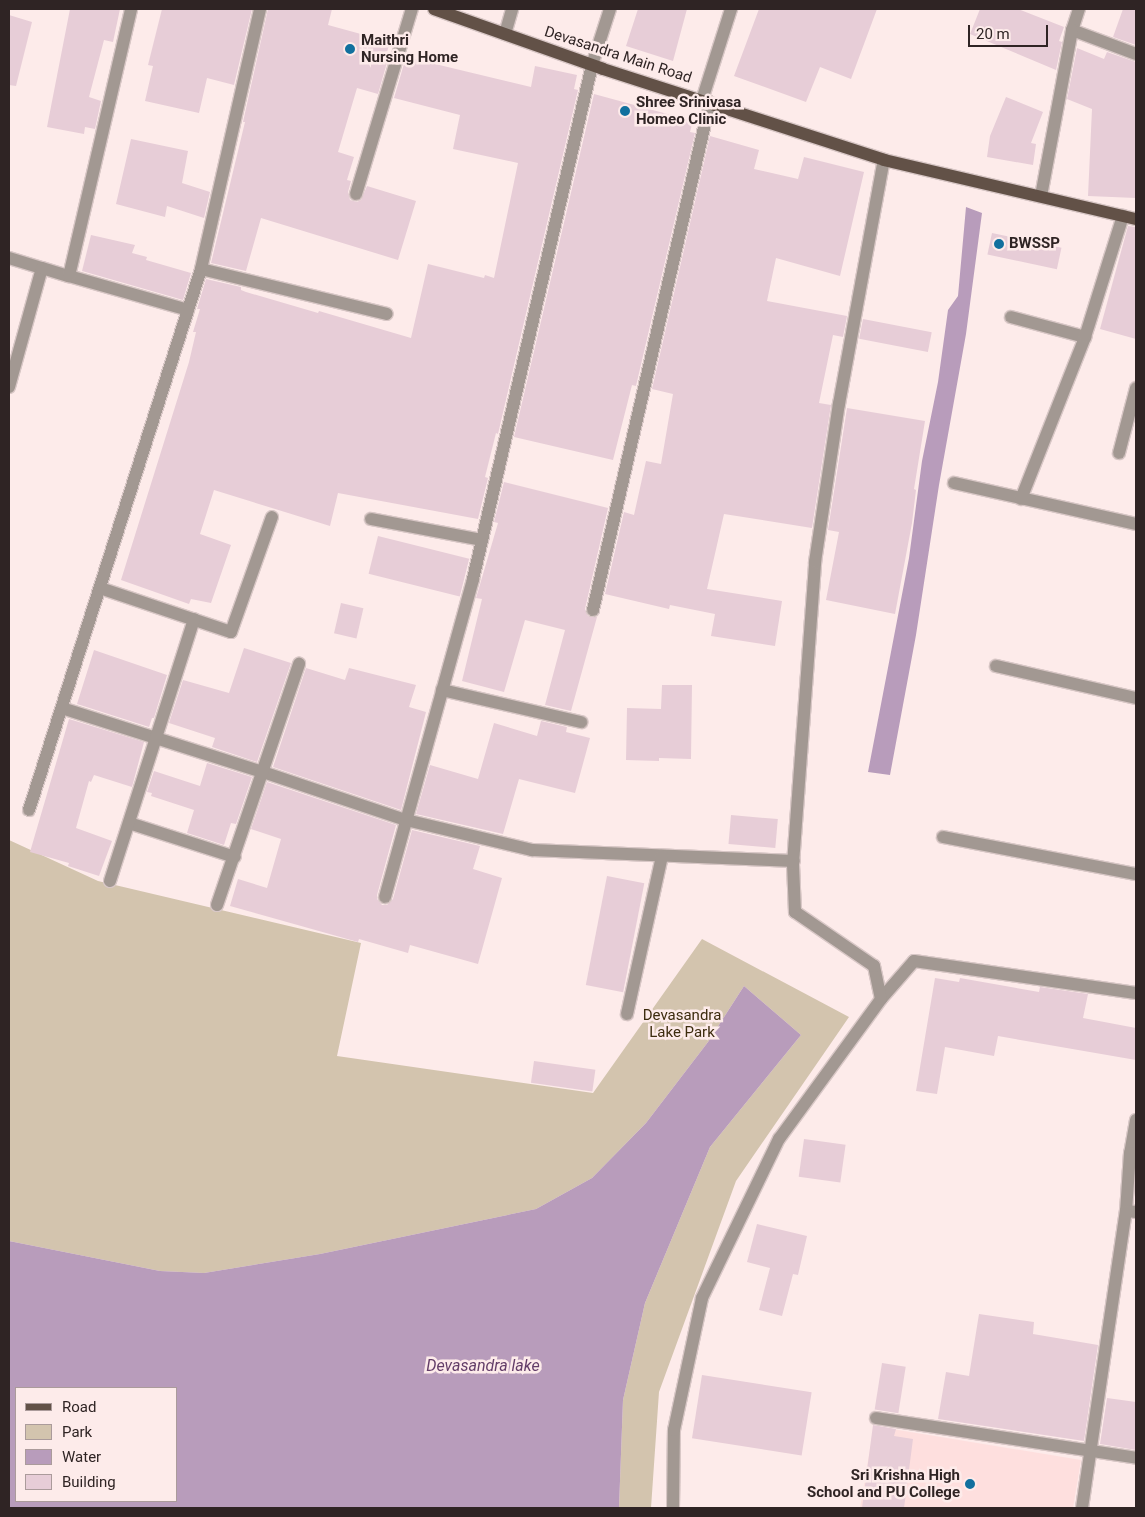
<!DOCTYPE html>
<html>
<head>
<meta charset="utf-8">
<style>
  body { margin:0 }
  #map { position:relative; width:1145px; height:1517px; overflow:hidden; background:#fdebea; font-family:Roboto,sans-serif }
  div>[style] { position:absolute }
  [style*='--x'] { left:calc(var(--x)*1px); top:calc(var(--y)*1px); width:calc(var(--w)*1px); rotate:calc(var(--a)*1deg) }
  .built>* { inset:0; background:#fedfde }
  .green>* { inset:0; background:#d3c4ae }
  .water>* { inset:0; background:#b89cbb }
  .building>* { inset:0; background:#e7cdd7; transform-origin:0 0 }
  .roads { filter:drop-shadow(1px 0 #d8c7c6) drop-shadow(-1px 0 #d8c7c6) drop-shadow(0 1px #d8c7c6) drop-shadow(0 -1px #d8c7c6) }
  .minor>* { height:12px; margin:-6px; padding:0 6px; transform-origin:6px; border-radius:6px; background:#a29892 }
  .major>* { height:12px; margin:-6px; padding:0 6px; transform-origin:6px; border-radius:6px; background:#625147 }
  .dots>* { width:14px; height:14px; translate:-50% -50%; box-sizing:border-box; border:2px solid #fdebea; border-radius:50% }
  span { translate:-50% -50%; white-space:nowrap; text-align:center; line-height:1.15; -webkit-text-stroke:5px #fdebea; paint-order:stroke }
  .poi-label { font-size:15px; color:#2f2424; font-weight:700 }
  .left { translate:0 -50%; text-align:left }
  .right { translate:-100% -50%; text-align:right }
  .street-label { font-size:15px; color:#2f2424 }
  .park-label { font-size:15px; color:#3d2c0e }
  .water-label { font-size:16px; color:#633d68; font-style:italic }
  .frame { position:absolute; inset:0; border:10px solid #2f2424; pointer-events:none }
  .legend { position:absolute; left:15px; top:1387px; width:162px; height:115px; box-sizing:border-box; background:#fdebea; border:1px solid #ab9b9b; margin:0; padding:6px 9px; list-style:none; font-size:15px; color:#2f2424 }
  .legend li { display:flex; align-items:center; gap:10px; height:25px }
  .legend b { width:25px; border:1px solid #ab9b9b }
  .scale { position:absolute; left:968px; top:25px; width:80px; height:22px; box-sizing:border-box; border:2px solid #2f2424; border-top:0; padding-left:6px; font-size:15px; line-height:18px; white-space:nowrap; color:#2f2424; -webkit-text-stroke:4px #fdebea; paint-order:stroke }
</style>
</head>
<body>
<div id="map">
  <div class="built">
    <div style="clip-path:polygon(874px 1426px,1081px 1460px,1073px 1508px,860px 1508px)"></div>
  </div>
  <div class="green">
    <div style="clip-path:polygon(9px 840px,98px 881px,361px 943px,337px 1056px,593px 1093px,702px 939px,849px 1017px,736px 1181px,659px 1392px,651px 1508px,619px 1508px,623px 1400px,645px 1303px,710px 1147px,801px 1035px,744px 986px,708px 1042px,646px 1123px,592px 1178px,536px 1209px,320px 1254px,204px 1273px,160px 1271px,9px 1241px)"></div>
  </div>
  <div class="water">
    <div style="clip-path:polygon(966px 207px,982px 213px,966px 334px,939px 485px,916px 635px,890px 775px,868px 772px,909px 558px,922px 461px,938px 382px,948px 310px,958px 296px)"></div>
    <div style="clip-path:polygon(evenodd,744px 986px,801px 1035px,710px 1147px,645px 1303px,623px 1400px,619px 1508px,9px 1508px,9px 1241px,160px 1271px,204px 1273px,320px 1254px,536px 1209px,592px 1178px,646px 1123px,708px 1042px,744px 986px,16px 1388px,176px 1388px,176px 1501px,16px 1501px,16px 1388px)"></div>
  </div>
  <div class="building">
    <div style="clip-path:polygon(70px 9px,120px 9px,113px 42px,104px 40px,89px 97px,101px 101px,95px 129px,85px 127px,84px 134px,47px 127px)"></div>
    <div style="clip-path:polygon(162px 9px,252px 9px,234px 85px,207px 78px,199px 113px,145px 101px,153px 66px,148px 65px)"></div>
    <div style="clip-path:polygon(268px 9px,332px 9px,328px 25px,390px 42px,387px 52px,390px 52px,378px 94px,357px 88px,338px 152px,354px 157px,347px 180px,351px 181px,348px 192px,350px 200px,357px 202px,361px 200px,367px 186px,416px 201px,398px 260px,261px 218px,246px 271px,211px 263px,245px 122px,243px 122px)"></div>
    <div style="clip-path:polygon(638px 9px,687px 9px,673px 61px,626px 46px)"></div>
    <div style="clip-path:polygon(759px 9px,877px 9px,851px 79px,820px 67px,806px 102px,734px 76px)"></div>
    <div style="clip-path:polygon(980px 9px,1018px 9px,1064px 27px,1059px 41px,1062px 42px,1056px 70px,970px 34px)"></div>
    <div style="clip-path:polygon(1123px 9px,1136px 9px,1136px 45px,1113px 37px)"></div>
    <div style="clip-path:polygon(9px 15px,32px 22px,16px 86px,9px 85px)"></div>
    <div style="clip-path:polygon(1077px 48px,1104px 59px,1107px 52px,1136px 62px,1136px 198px,1088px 196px,1092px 109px,1067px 99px)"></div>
    <div style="clip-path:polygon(406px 57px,531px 87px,535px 66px,577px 75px,574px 89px,578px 90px,498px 434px,496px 433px,485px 477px,488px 478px,478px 519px,338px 493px,330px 526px,214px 490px,200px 534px,231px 545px,211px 603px,191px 599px,189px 604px,121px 580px,189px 362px,196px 332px,193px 332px,200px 309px,197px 309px,206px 279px,241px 287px,241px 290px,246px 292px,318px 313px,319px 311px,411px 338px,428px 264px,484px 278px,485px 275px,494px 278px,518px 163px,453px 149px,460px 115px,394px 98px)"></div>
    <div style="clip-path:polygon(594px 94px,693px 121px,690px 132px,695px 133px,636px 386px,632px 385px,613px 460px,514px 437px)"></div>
    <div style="clip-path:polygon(1006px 97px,1043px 112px,1031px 143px,1036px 144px,1033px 165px,987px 157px,990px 136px)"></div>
    <div style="clip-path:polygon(710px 136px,759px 150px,754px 169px,798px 179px,804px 157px,864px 172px,840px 276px,776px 258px,767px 301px,847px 316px,843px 337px,833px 335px,819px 403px,831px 405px,812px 528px,724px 514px,707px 589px,782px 601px,775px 646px,711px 636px,715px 614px,670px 605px,669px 609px,605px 594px,624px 512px,634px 515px,646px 461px,661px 464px,673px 394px,652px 389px)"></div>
    <div style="clip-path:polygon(131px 139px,188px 151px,182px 183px,210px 192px,204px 218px,167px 206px,165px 217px,116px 204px)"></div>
    <div style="clip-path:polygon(1128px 226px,1136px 227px,1136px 339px,1100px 329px)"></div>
    <div style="left:992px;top:233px;width:71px;height:22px;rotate:12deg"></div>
    <div style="clip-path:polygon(91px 235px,135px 245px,132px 253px,147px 257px,146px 260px,191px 273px,183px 300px,82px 271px)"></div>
    <div style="left:863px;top:319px;width:70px;height:20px;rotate:11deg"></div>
    <div style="clip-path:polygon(847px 408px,925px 421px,914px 489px,916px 490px,912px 523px,895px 614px,826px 600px,839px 532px,828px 530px)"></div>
    <div style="clip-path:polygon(504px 482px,608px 508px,585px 609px,588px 616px,597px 617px,571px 711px,545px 705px,565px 630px,525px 620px,504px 692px,462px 681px,482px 599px,476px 598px,498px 523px,494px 522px)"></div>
    <div style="left:378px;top:536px;width:94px;height:39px;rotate:14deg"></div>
    <div style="left:341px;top:603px;width:23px;height:31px;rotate:13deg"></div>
    <div style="clip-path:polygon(244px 648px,291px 663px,257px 762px,212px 747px,215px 738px,169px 723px,183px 680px,229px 693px)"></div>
    <div style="clip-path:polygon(94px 650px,167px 675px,154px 718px,152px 718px,149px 727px,77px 704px)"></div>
    <div style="clip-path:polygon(306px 668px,345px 680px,349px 668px,416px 685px,409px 707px,426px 712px,401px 810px,273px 767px)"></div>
    <div style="clip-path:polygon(662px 685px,692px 685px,691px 759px,659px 758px,659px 761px,626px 760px,627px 708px,661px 709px)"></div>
    <div style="clip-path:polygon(69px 719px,144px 742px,132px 787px,94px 775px,91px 782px,89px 781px,76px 828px,112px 841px,99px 876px,68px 866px,69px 863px,30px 852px)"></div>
    <div style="clip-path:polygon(541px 721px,567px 727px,566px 732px,590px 738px,575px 793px,519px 779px,503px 834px,416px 814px,430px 765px,478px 779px,494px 723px,537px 736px)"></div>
    <div style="clip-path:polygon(207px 763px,252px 777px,236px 824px,231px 823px,224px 845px,187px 833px,194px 810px,151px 796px,152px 793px,147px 792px,154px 771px,200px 786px)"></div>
    <div style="clip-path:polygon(267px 782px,396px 825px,377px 895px,377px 899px,382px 905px,387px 905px,393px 899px,412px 830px,480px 846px,473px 869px,502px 878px,478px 964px,410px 945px,408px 953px,359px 939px,358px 942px,230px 906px,238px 879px,267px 888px,281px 839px,251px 829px)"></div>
    <div style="left:731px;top:815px;width:47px;height:29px;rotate:5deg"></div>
    <div style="left:607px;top:876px;width:38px;height:111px;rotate:11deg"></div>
    <div style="clip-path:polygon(935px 978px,959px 982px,960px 978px,1039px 992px,1040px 987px,1088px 994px,1083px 1018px,1136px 1028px,1136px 1060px,998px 1036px,994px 1056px,945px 1047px,937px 1094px,916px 1091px)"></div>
    <div style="left:534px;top:1061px;width:62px;height:22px;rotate:8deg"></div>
    <div style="left:804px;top:1139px;width:42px;height:38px;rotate:8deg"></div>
    <div style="clip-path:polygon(757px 1224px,807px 1236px,798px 1275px,793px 1274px,782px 1316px,759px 1310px,770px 1268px,747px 1262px)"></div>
    <div style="clip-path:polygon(979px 1314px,1034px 1322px,1033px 1334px,1098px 1345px,1084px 1441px,938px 1419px,946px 1372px,969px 1376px)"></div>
    <div style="left:882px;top:1363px;width:24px;height:47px;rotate:9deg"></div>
    <div style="left:702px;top:1375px;width:111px;height:64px;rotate:9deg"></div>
    <div style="clip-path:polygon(1107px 1398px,1136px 1402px,1136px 1450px,1100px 1444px)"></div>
    <div style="clip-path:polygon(873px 1425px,896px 1429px,894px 1436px,913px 1439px,904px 1508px,862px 1508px)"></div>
  </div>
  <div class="roads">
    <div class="minor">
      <div style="--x:1079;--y:9;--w:22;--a:108"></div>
      <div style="--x:1072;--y:30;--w:68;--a:20.6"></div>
      <div style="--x:505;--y:34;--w:26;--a:-74"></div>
      <div style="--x:702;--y:100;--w:96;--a:-72.3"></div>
      <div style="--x:356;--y:194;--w:193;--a:-73.2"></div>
      <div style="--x:1041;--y:196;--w:169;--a:-79.4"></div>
      <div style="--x:9;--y:258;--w:34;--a:17"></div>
      <div style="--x:201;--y:269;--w:191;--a:13.6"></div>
      <div style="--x:69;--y:276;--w:124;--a:15.9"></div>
      <div style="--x:1011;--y:317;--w:77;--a:15.1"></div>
      <div style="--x:9;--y:387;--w:123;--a:-74.5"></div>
      <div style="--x:42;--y:268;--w:28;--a:17"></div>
      <div style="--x:69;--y:276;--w:274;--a:-76.9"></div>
      <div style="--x:1119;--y:453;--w:67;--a:-75.3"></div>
      <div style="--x:954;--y:483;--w:187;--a:12.7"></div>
      <div style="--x:1021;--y:499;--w:174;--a:-68.4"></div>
      <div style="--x:1085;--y:337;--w:127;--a:-72.6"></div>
      <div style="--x:371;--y:519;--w:113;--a:10.7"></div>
      <div style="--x:100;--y:588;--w:138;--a:18.6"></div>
      <div style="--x:231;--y:632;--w:122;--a:-70.4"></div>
      <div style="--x:593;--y:610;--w:521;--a:-77.03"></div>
      <div style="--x:996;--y:666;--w:144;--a:12.9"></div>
      <div style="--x:442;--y:690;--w:143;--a:13"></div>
      <div style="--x:62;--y:708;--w:211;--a:17.7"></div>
      <div style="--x:263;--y:772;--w:151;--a:18.6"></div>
      <div style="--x:406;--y:820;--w:130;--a:13.4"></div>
      <div style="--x:532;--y:850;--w:262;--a:2.4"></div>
      <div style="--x:29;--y:810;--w:568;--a:-72.36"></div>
      <div style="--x:201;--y:269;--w:267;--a:-77.2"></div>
      <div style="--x:129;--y:823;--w:111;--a:17.8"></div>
      <div style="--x:943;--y:837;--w:197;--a:10.9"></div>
      <div style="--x:110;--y:881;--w:275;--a:-72.2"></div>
      <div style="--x:385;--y:897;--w:330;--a:-74.5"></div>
      <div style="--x:473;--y:579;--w:528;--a:-76.96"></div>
      <div style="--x:592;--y:65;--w:59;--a:-72.2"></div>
      <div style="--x:217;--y:905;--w:255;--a:-71.2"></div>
      <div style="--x:881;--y:999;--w:50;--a:-49"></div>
      <div style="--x:914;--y:961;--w:224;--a:8.2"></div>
      <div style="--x:627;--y:1014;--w:162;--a:-77.5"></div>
      <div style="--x:1136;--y:1120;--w:34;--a:100"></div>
      <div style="--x:1130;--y:1153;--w:58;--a:93.9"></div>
      <div style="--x:1126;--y:1211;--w:10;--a:6"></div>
      <div style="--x:876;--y:1418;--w:263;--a:8.7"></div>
      <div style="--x:673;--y:1508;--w:78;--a:-89.3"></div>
      <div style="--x:674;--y:1430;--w:135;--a:-78"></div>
      <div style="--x:702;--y:1298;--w:177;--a:-64.2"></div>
      <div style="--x:779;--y:1139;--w:173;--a:-53.9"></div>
      <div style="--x:881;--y:999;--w:34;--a:-102"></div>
      <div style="--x:874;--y:966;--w:96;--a:-145.6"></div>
      <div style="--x:795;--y:912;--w:48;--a:-92.4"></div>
      <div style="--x:793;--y:864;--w:303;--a:-85.8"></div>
      <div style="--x:815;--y:562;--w:160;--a:-81.4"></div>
      <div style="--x:839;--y:404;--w:248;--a:-79.6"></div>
      <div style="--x:1082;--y:1508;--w:300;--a:-81.6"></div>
    </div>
    <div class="major">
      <div style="--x:434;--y:9;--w:179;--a:19.5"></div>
      <div style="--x:603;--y:69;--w:295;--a:17.9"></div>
      <div style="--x:884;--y:160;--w:259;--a:13.2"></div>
    </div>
  </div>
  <div class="dots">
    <div style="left:350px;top:49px;background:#11709e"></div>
    <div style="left:625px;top:111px;background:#11709e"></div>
    <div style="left:999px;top:244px;background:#11709e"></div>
    <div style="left:970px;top:1484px;background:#11709e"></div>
  </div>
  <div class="poi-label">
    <span class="left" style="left:361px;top:49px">Maithri<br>Nursing Home</span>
    <span class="left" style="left:636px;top:111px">Shree Srinivasa<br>Homeo Clinic</span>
    <span class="left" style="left:1009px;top:244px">BWSSP</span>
    <span class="right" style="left:960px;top:1484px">Sri Krishna High<br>School and PU College</span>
  </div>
  <div class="street-label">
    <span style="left:618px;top:55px;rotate:18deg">Devasandra Main Road</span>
  </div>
  <div class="park-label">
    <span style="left:682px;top:1024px">Devasandra<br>Lake Park</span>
  </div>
  <div class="water-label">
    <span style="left:483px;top:1366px">Devasandra lake</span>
  </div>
  <div class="frame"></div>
  <ul class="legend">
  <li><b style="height:6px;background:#625147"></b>Road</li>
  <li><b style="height:14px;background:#d3c4ae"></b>Park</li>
  <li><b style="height:14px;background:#b89cbb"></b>Water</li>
  <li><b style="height:14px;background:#e7cdd7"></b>Building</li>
  </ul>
  <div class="scale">20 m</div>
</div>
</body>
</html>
